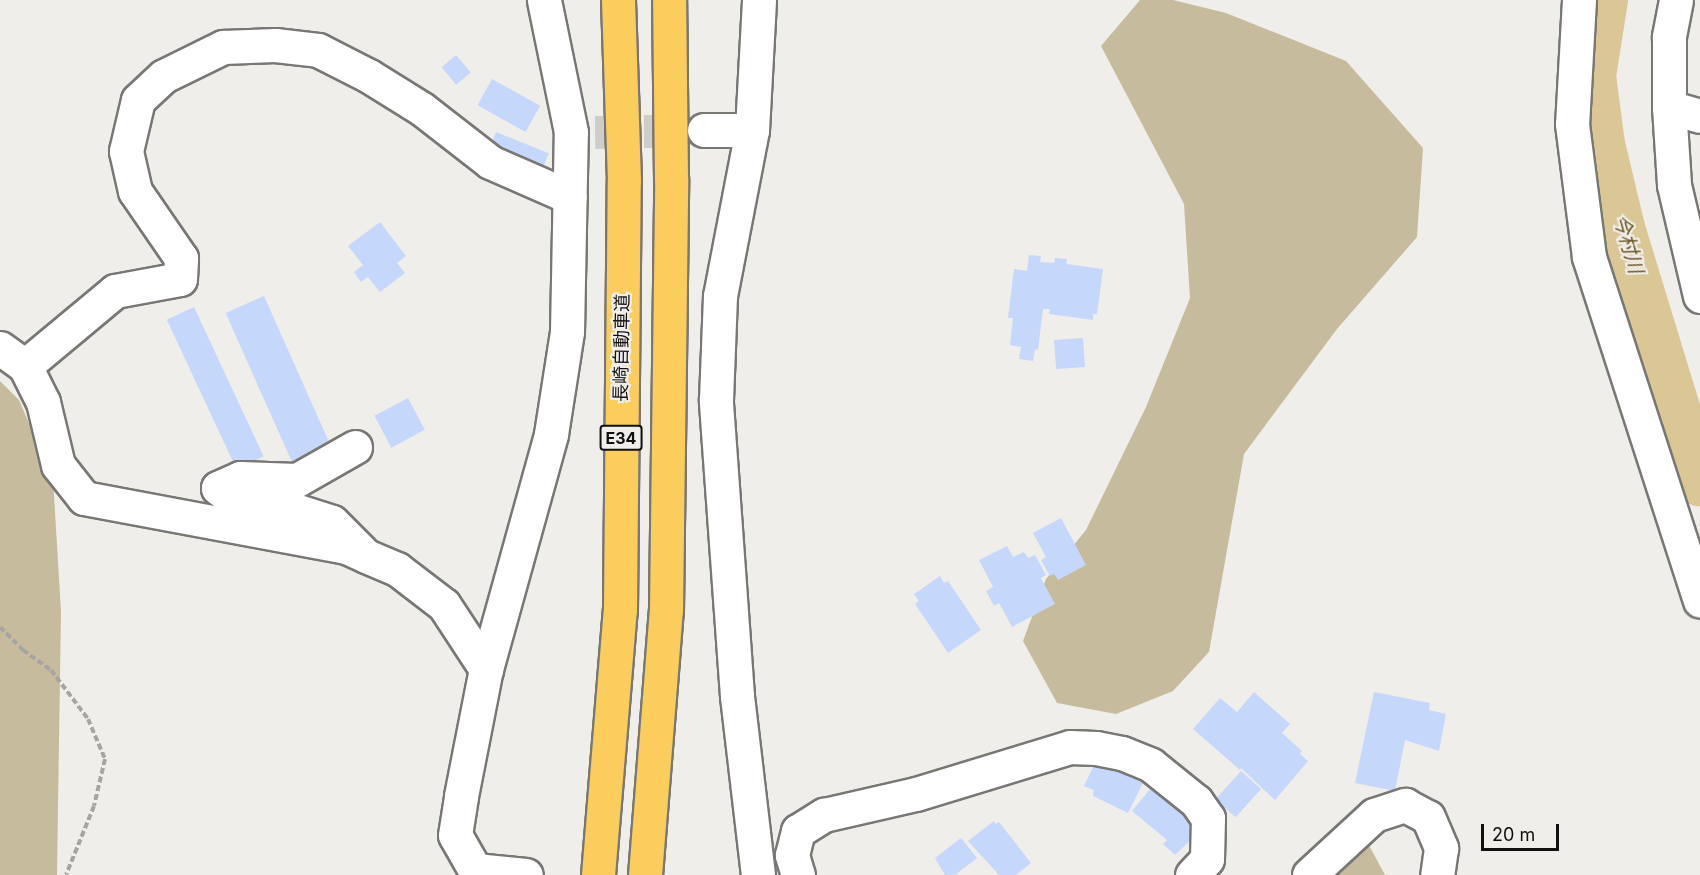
<!DOCTYPE html>
<html>
<head>
<meta charset="utf-8">
<style>
  body { margin:0 }
  #map { position:relative; width:1700px; height:875px; overflow:hidden; background:#efeeea; font-family:Inter,"Noto Sans JP",sans-serif }
  div>[style] { position:absolute }
  [style*='--x'] { left:calc(var(--x)*1px); top:calc(var(--y)*1px); width:calc(var(--w)*1px); rotate:calc(var(--a)*1deg) }
  .green>* { inset:0; background:#c7bb9d }
  .river>* { height:46px; margin:-23px; padding:0 23px; transform-origin:23px; border-radius:23px; background:#dbc695 }
  .building>* { inset:0; background:#c6d7fc; transform-origin:0 0 }
  .minor-tunnel>* { height:33px; margin-top:-16.5px; transform-origin:0; background:repeating-linear-gradient(90deg,#cecdc9 0 33px,transparent 0 49px) }
  .path>* { height:4px; margin-top:-2px; transform-origin:0; background:repeating-linear-gradient(90deg,#a6a5a2 0 6px,transparent 0 9px) }
  .roads { filter:drop-shadow(2px 0 #787774) drop-shadow(-2px 0 #787774) drop-shadow(0 2px #787774) drop-shadow(0 -2px #787774) }
  .minor>* { height:33px; margin:-16.5px; padding:0 16.5px; transform-origin:16.5px; border-radius:16.5px; background:#fff }
  .highway>* { height:33px; margin:-16.5px; padding:0 16.5px; transform-origin:16.5px; border-radius:16.5px; background:#fbcd5c }
  span { translate:-50% -50%; white-space:nowrap; text-align:center; line-height:1.15; -webkit-text-stroke:4.5px #efeeea; paint-order:stroke }
  .shield-label span { padding:2px 4px; background:#efeeea; border:2px solid; border-radius:4px; -webkit-text-stroke-width:0 }
  .shield-label { font-size:16px; color:#11100f; font-weight:700 }
  .street-label { font-size:18px; color:#11100f }
  .water-label { font-size:20px; color:#6a541c; font-style:italic }
  .scale { position:absolute; left:1481px; top:824px; width:78px; height:27px; box-sizing:border-box; border:3px solid #11100f; border-top:0; padding-left:8px; font-size:18px; line-height:21px; white-space:nowrap; color:#11100f; -webkit-text-stroke:4px #efeeea; paint-order:stroke }
</style>
</head>
<body>
<div id="map">
  <div class="green">
    <div style="clip-path:polygon(1140px 0,1173px 0,1226px 13px,1346px 61px,1423px 148px,1417px 237px,1337px 329px,1244px 454px,1209px 652px,1173px 691px,1116px 714px,1057px 703px,1023px 641px,1046px 579px,1086px 530px,1146px 407px,1190px 298px,1184px 204px,1101px 46px)"></div>
    <div style="clip-path:polygon(0 381px,19px 400px,53px 479px,61px 611px,57px 875px,0 875px)"></div>
    <div style="clip-path:polygon(1365px 838px,1385px 875px,1291px 875px,1328px 842px)"></div>
  </div>
  <div class="river">
    <div style="--x:1605;--y:0;--w:77;--a:99"></div>
    <div style="--x:1593;--y:76;--w:69;--a:82.5"></div>
    <div style="--x:1602;--y:144;--w:86;--a:76.6"></div>
    <div style="--x:1622;--y:228;--w:267;--a:73"></div>
  </div>
  <div class="building">
    <div style="left:456px;top:55px;width:23px;height:19px;rotate:50deg"></div>
    <div style="left:492px;top:79px;width:55px;height:30px;rotate:29deg"></div>
    <div style="left:496px;top:132px;width:57px;height:17px;rotate:22deg"></div>
    <div style="clip-path:polygon(380px 222px,406px 256px,397px 263px,405px 273px,380px 292px,368px 277px,361px 282px,354px 272px,363px 265px,348px 246px)"></div>
    <div style="clip-path:polygon(1029px 255px,1041px 256px,1040px 262px,1054px 263px,1055px 258px,1067px 259px,1066px 264px,1103px 269px,1097px 314px,1093px 314px,1093px 320px,1049px 314px,1050px 309px,1043px 309px,1038px 350px,1035px 349px,1033px 361px,1019px 359px,1021px 347px,1010px 345px,1013px 318px,1008px 318px,1014px 269px,1027px 271px)"></div>
    <div style="left:264px;top:296px;width:165px;height:42px;rotate:66deg"></div>
    <div style="left:194px;top:307px;width:165px;height:30px;rotate:65deg"></div>
    <div style="left:1083px;top:338px;width:29px;height:29px;rotate:86deg"></div>
    <div style="left:408px;top:398px;width:36px;height:38px;rotate:62deg"></div>
    <div style="clip-path:polygon(1061px 518px,1086px 565px,1058px 580px,1054px 574px,1050px 576px,1041px 560px,1046px 557px,1033px 533px)"></div>
    <div style="clip-path:polygon(1007px 546px,1013px 557px,1024px 552px,1028px 558px,1035px 555px,1046px 575px,1041px 578px,1055px 604px,1012px 627px,999px 603px,994px 606px,986px 591px,993px 587px,979px 560px)"></div>
    <div style="clip-path:polygon(940px 576px,944px 583px,948px 581px,981px 630px,948px 653px,915px 604px,919px 601px,914px 594px)"></div>
    <div style="clip-path:polygon(1254px 692px,1290px 724px,1282px 733px,1302px 751px,1300px 754px,1308px 761px,1275px 800px,1241px 768px,1240px 770px,1193px 729px,1220px 698px,1237px 712px)"></div>
    <div style="clip-path:polygon(1374px 692px,1430px 703px,1429px 710px,1446px 714px,1439px 751px,1405px 740px,1395px 791px,1355px 783px)"></div>
    <div style="clip-path:polygon(1097px 759px,1145px 779px,1128px 813px,1093px 796px,1094px 790px,1084px 786px)"></div>
    <div style="left:1241px;top:771px;width:27px;height:38px;rotate:42deg"></div>
    <div style="clip-path:polygon(1155px 783px,1202px 829px,1175px 855px,1163px 844px,1167px 840px,1132px 811px)"></div>
    <div style="clip-path:polygon(994px 821px,995px 824px,999px 822px,1031px 863px,1016px 875px,999px 875px,968px 841px)"></div>
    <div style="clip-path:polygon(961px 838px,977px 858px,955px 875px,945px 875px,935px 858px)"></div>
  </div>
  <div class="minor-tunnel">
    <div style="--x:595;--y:132;--w:103;--a:-1.1"></div>
  </div>
  <div class="path">
    <div style="--x:0;--y:627;--w:33;--a:45"></div>
    <div style="--x:23;--y:650;--w:34;--a:36"></div>
    <div style="--x:51;--y:670;--w:61;--a:52.9"></div>
    <div style="--x:88;--y:719;--w:43;--a:67"></div>
    <div style="--x:105;--y:759;--w:48;--a:103.2"></div>
    <div style="--x:94;--y:806;--w:74;--a:112.1"></div>
  </div>
  <div class="roads">
    <div class="minor">
      <div style="--x:1579;--y:0;--w:124;--a:93.2"></div>
      <div style="--x:1572;--y:124;--w:134;--a:82.7"></div>
      <div style="--x:1589;--y:257;--w:361;--a:72.1"></div>
      <div style="--x:1676;--y:0;--w:38;--a:101"></div>
      <div style="--x:1669;--y:37;--w:70;--a:90"></div>
      <div style="--x:1669;--y:107;--w:78;--a:86.3"></div>
      <div style="--x:1674;--y:185;--w:114;--a:76.8"></div>
      <div style="--x:1669;--y:107;--w:32;--a:16"></div>
      <div style="--x:704;--y:130;--w:48;--a:0"></div>
      <div style="--x:0;--y:348;--w:31;--a:36"></div>
      <div style="--x:25;--y:366;--w:40;--a:63.4"></div>
      <div style="--x:43;--y:402;--w:65;--a:76.6"></div>
      <div style="--x:58;--y:465;--w:42;--a:51.8"></div>
      <div style="--x:84;--y:498;--w:267;--a:10.6"></div>
      <div style="--x:346;--y:547;--w:22;--a:24"></div>
      <div style="--x:366;--y:556;--w:34;--a:23"></div>
      <div style="--x:397;--y:569;--w:59;--a:37.5"></div>
      <div style="--x:444;--y:605;--w:77;--a:56.7"></div>
      <div style="--x:25;--y:366;--w:117;--a:-39.8"></div>
      <div style="--x:115;--y:291;--w:66;--a:-10.5"></div>
      <div style="--x:180;--y:279;--w:21;--a:-87"></div>
      <div style="--x:181;--y:258;--w:81;--a:-124.5"></div>
      <div style="--x:135;--y:191;--w:41;--a:-102.7"></div>
      <div style="--x:126;--y:151;--w:52;--a:-76.8"></div>
      <div style="--x:138;--y:100;--w:35;--a:-43"></div>
      <div style="--x:164;--y:76;--w:66;--a:-26.2"></div>
      <div style="--x:223;--y:47;--w:52;--a:-2.2"></div>
      <div style="--x:275;--y:45;--w:43;--a:6.6"></div>
      <div style="--x:318;--y:50;--w:57;--a:27"></div>
      <div style="--x:369;--y:76;--w:62;--a:31.9"></div>
      <div style="--x:422;--y:109;--w:86;--a:37.9"></div>
      <div style="--x:490;--y:162;--w:87;--a:23.6"></div>
      <div style="--x:355;--y:447;--w:67;--a:150.4"></div>
      <div style="--x:297;--y:480;--w:57;--a:-178"></div>
      <div style="--x:240;--y:478;--w:24;--a:156"></div>
      <div style="--x:218;--y:488;--w:11;--a:38"></div>
      <div style="--x:227;--y:495;--w:56;--a:11.3"></div>
      <div style="--x:282;--y:506;--w:52;--a:17.7"></div>
      <div style="--x:332;--y:522;--w:41;--a:45"></div>
      <div style="--x:475;--y:870;--w:51;--a:5.6"></div>
      <div style="--x:475;--y:875;--w:5;--a:-90"></div>
      <div style="--x:475;--y:870;--w:40;--a:-119.7"></div>
      <div style="--x:455;--y:835;--w:39;--a:-81"></div>
      <div style="--x:461;--y:796;--w:129;--a:-78.9"></div>
      <div style="--x:486;--y:669;--w:244;--a:-74.5"></div>
      <div style="--x:551;--y:434;--w:103;--a:-81.1"></div>
      <div style="--x:567;--y:332;--w:200;--a:-88.9"></div>
      <div style="--x:571;--y:132;--w:135;--a:-101.6"></div>
      <div style="--x:758;--y:875;--w:180;--a:-96.7"></div>
      <div style="--x:737;--y:696;--w:297;--a:-94.1"></div>
      <div style="--x:716;--y:400;--w:104;--a:-87.8"></div>
      <div style="--x:720;--y:296;--w:169;--a:-79.1"></div>
      <div style="--x:752;--y:130;--w:130;--a:-86.9"></div>
      <div style="--x:798;--y:875;--w:21;--a:-107"></div>
      <div style="--x:792;--y:855;--w:25;--a:-76"></div>
      <div style="--x:798;--y:831;--w:31;--a:-32"></div>
      <div style="--x:824;--y:815;--w:94;--a:-12.9"></div>
      <div style="--x:916;--y:794;--w:161;--a:-17"></div>
      <div style="--x:1070;--y:747;--w:26;--a:2"></div>
      <div style="--x:1096;--y:748;--w:26;--a:11"></div>
      <div style="--x:1122;--y:753;--w:31;--a:22"></div>
      <div style="--x:1151;--y:765;--w:58;--a:38.7"></div>
      <div style="--x:1196;--y:801;--w:21;--a:55"></div>
      <div style="--x:1208;--y:818;--w:41;--a:91.4"></div>
      <div style="--x:1207;--y:859;--w:22;--a:133"></div>
      <div style="--x:1309;--y:875;--w:88;--a:-42.7"></div>
      <div style="--x:1374;--y:815;--w:33;--a:-18"></div>
      <div style="--x:1405;--y:805;--w:26;--a:28"></div>
      <div style="--x:1428;--y:817;--w:34;--a:67"></div>
      <div style="--x:1441;--y:848;--w:27;--a:98"></div>
    </div>
    <div class="highway">
      <div style="--x:598;--y:875;--w:266;--a:-85.3"></div>
      <div style="--x:620;--y:610;--w:429;--a:-89.5"></div>
      <div style="--x:624;--y:181;--w:181;--a:-91.9"></div>
      <div style="--x:645;--y:875;--w:266;--a:-85.5"></div>
      <div style="--x:666;--y:610;--w:431;--a:-89.3"></div>
      <div style="--x:671;--y:179;--w:179;--a:-90.6"></div>
    </div>
  </div>
  <div class="shield-label">
    <span style="left:621px;top:438px">E34</span>
  </div>
  <div class="street-label">
    <span style="left:622px;top:348px;rotate:-89deg">長崎自動車道</span>
  </div>
  <div class="water-label">
    <span style="left:1628px;top:244px;rotate:74deg">今村川</span>
  </div>
  <div class="scale">20 m</div>
</div>
</body>
</html>
